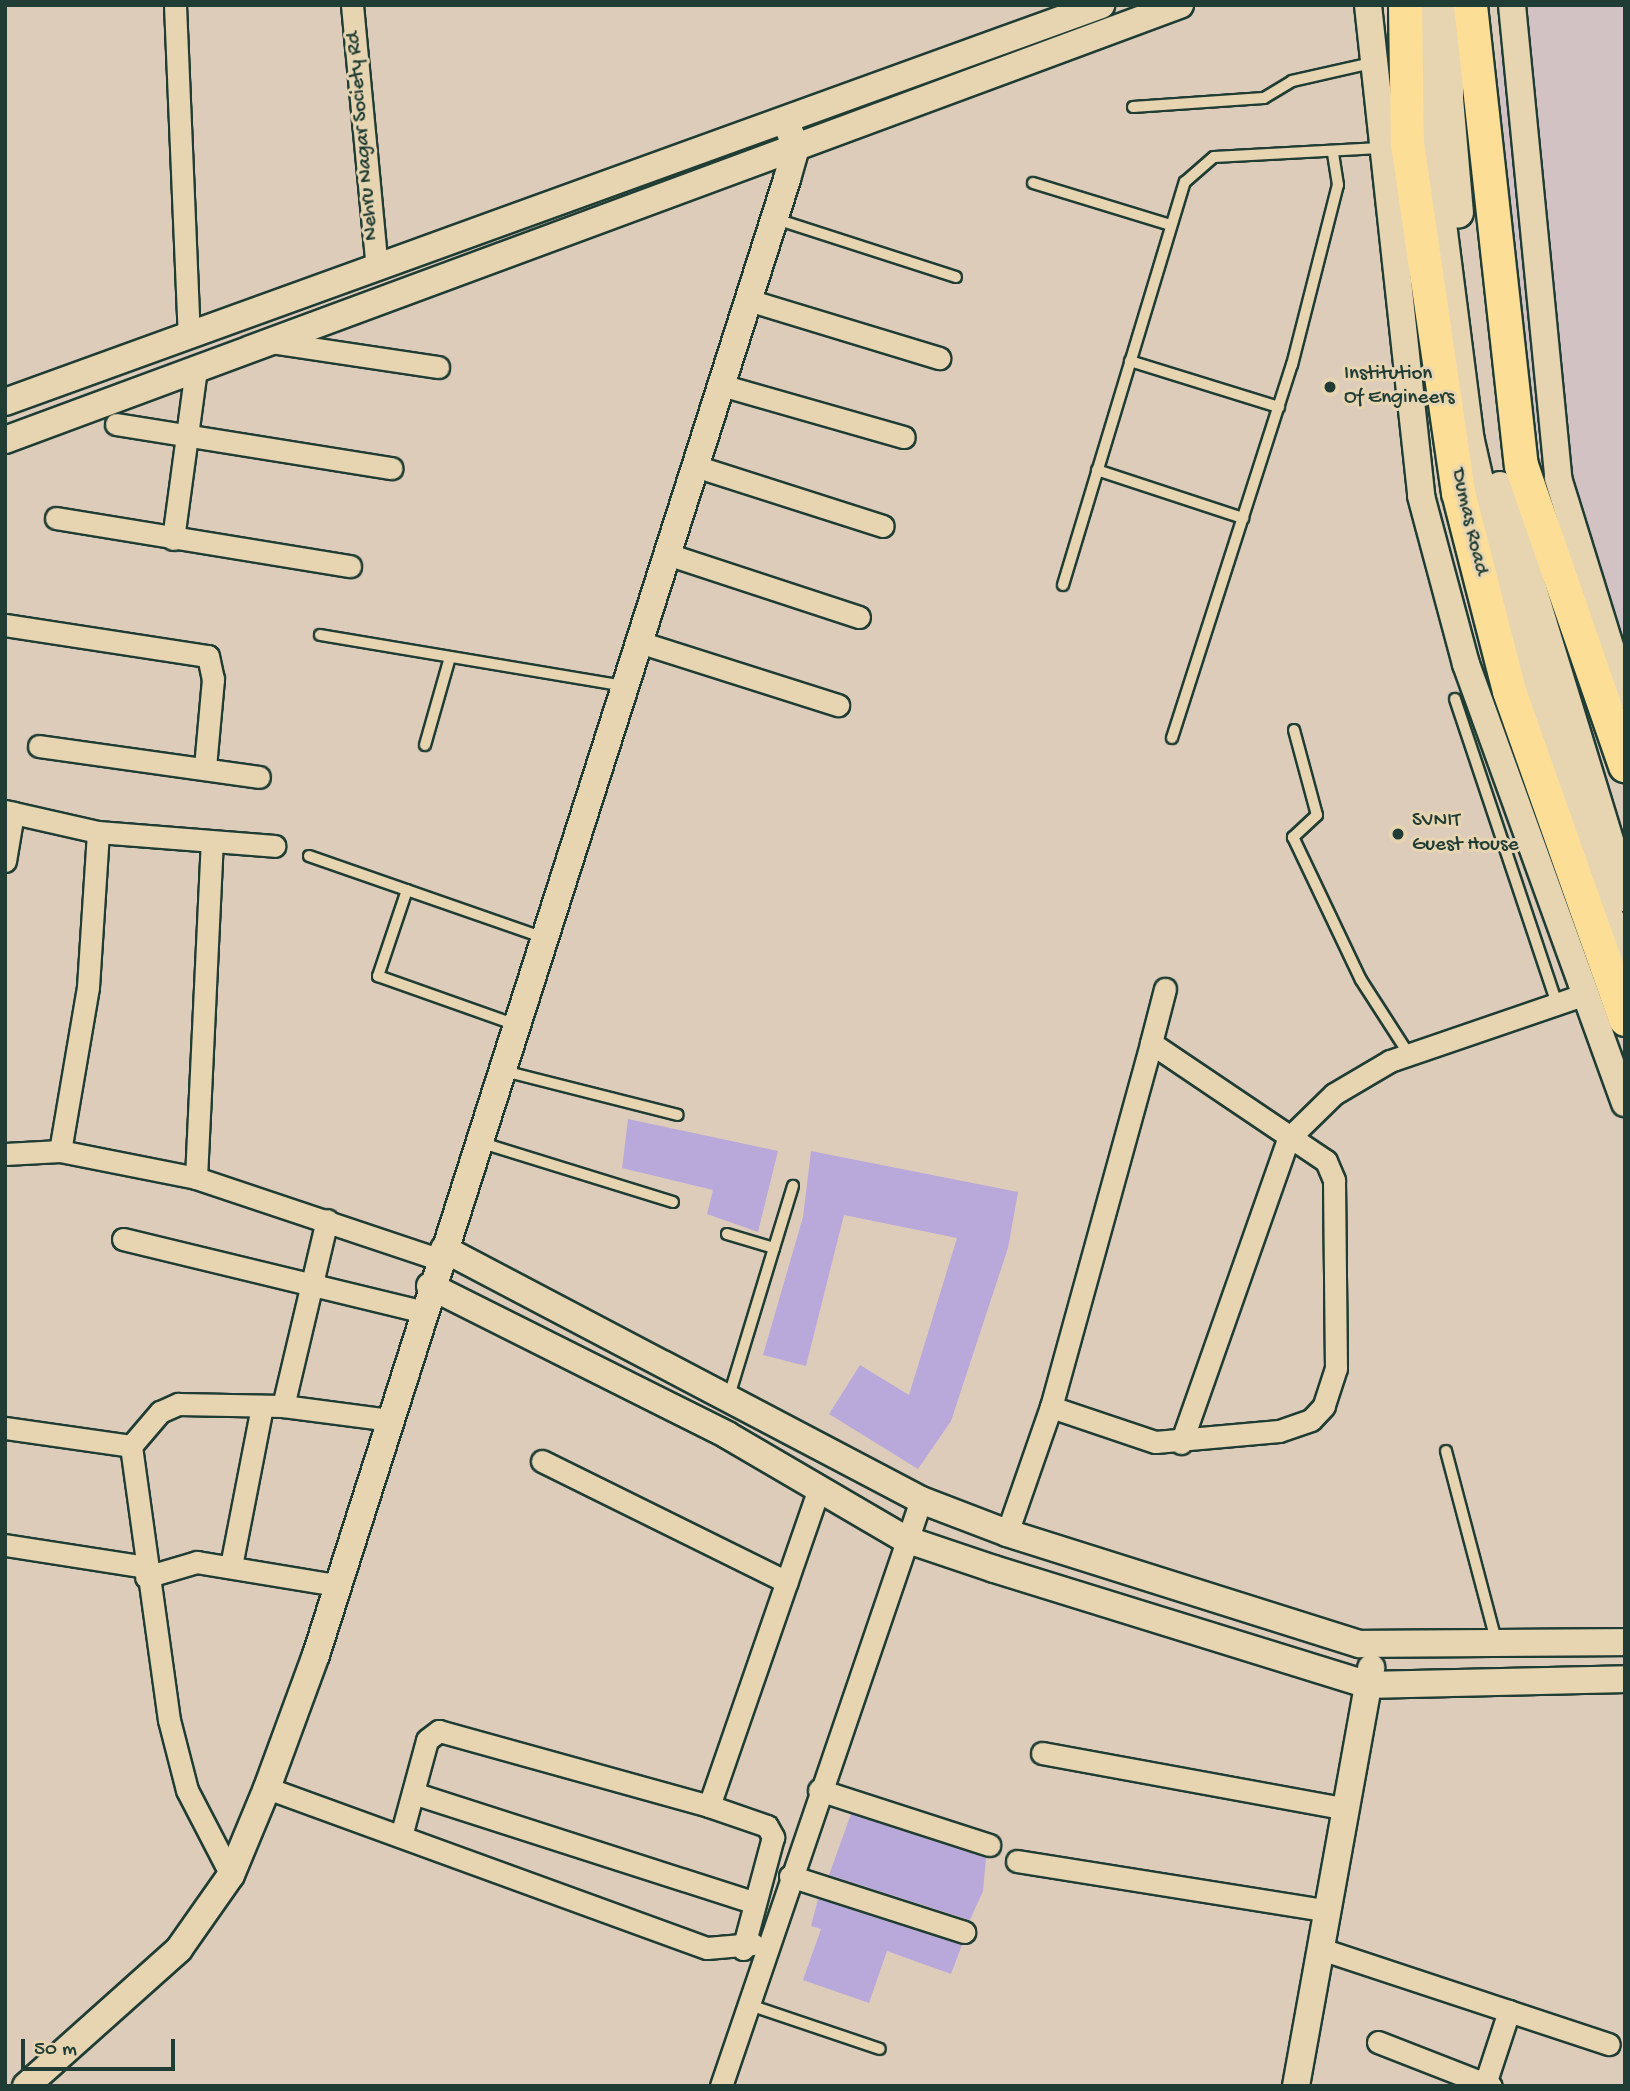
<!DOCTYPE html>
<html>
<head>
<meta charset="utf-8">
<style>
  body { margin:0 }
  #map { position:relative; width:1630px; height:2091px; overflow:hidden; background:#deccba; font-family:"Gochi Hand",sans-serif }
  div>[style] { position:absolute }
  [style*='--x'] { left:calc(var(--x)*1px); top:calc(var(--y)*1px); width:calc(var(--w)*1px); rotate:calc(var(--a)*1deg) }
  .built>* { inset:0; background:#d3c2c4 }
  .building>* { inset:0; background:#b9a9da }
  .roads { filter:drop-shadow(2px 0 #1f3d34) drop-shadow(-2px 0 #1f3d34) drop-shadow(0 2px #1f3d34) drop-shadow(0 -2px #1f3d34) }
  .service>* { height:10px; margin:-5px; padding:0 5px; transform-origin:5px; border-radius:5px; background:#e7d5b2 }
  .minor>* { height:21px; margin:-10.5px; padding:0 10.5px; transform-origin:10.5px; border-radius:10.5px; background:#e7d5b2 }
  .tertiary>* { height:26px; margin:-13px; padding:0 13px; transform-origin:13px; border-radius:13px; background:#e7d5b2 }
  .secondary>* { height:30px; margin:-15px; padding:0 15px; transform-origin:15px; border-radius:15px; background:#e7d5b2 }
  .primary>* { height:33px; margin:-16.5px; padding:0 16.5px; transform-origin:16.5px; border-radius:16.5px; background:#fdde96 }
  .dots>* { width:19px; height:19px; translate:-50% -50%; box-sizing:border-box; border:4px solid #e7d5b2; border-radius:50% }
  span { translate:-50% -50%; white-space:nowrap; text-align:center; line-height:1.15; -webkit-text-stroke:6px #e7d5b2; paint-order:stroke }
  .street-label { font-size:21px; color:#1f3d34 }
  .poi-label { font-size:21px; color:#1f3d34 }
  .left { translate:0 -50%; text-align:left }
  .frame { position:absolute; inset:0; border:7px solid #1f3d34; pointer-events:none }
  .scale { position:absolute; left:21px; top:2039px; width:154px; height:32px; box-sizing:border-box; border:4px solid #1f3d34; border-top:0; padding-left:9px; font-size:21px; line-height:24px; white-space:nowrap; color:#1f3d34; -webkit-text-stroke:5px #e7d5b2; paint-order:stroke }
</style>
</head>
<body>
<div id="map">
  <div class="built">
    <div style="clip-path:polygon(1505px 5px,1625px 5px,1625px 765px,1530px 464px,1491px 130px)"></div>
  </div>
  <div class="building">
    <div style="clip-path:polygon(628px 1119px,778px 1151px,758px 1232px,707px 1214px,713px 1190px,622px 1168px)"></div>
    <div style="clip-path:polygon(811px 1151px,1018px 1192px,1008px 1248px,951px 1421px,918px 1469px,829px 1414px,860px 1365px,909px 1395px,957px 1238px,844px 1215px,806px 1366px,763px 1355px,803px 1217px)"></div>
    <div style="clip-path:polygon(851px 1814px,986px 1858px,983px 1891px,970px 1920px,829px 1875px)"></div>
    <div style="clip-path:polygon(818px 1899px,962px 1945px,951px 1974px,887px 1951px,869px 2003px,803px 1980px,821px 1929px,811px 1926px)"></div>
  </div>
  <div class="roads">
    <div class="service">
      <div style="--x:1133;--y:107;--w:131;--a:-3.9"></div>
      <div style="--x:1264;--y:98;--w:33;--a:-31"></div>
      <div style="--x:1292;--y:81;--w:82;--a:-12.7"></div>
      <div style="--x:1033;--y:183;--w:143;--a:17"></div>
      <div style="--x:776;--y:219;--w:189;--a:17.9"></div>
      <div style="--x:1130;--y:361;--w:156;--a:17.2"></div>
      <div style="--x:1097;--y:470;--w:154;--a:18.2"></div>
      <div style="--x:1063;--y:585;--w:421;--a:-73.2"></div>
      <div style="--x:1185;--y:182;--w:38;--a:-41"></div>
      <div style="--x:1214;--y:157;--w:166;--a:-3.1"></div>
      <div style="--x:320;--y:635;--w:309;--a:9.5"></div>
      <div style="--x:1455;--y:699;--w:322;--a:71.5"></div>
      <div style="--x:1294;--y:730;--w:88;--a:74.9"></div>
      <div style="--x:1317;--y:815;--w:33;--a:137"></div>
      <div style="--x:1293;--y:837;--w:158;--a:64.6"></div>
      <div style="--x:1361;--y:980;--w:90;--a:57.2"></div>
      <div style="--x:1172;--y:738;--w:392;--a:-72.2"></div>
      <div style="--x:1292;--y:365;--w:186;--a:-75.7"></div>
      <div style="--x:1338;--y:185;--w:32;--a:-99"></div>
      <div style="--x:425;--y:745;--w:91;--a:-74.1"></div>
      <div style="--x:309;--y:856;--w:249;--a:19.2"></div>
      <div style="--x:407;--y:890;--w:91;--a:108.6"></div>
      <div style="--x:378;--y:976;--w:146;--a:19.5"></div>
      <div style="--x:504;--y:1071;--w:179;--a:14.2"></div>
      <div style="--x:479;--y:1142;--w:203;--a:17.2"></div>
      <div style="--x:727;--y:1234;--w:49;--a:16.6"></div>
      <div style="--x:774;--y:1248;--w:155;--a:106.9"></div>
      <div style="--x:774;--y:1248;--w:65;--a:-73"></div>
      <div style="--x:1446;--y:1451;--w:200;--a:75.2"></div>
      <div style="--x:747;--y:2004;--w:140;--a:18.7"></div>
    </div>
    <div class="minor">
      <div style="--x:175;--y:5;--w:330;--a:87.6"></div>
      <div style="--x:352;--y:5;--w:264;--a:84.6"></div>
      <div style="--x:748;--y:300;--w:200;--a:16.9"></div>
      <div style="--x:270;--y:342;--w:170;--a:8.5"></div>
      <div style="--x:721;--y:385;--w:190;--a:15.9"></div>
      <div style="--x:116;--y:424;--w:279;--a:9.1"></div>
      <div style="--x:695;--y:466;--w:197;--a:17.7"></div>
      <div style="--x:56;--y:518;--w:298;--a:9.3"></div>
      <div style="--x:173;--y:539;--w:172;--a:-82.3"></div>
      <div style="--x:667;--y:554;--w:202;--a:18.2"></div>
      <div style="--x:5;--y:625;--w:205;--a:8.7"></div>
      <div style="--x:208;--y:656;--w:24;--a:78"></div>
      <div style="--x:213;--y:679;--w:88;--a:95.2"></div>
      <div style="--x:639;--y:642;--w:209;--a:17.6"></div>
      <div style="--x:39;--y:746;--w:222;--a:8"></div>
      <div style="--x:5;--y:811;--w:95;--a:12.7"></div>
      <div style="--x:98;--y:832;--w:177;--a:4.5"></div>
      <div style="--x:5;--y:861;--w:49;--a:-80.5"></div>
      <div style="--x:1151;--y:1043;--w:56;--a:-75.5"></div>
      <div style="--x:60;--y:1151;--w:166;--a:-80.3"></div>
      <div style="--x:88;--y:987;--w:155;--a:-86.3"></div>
      <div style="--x:5;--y:1154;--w:55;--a:-3.1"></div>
      <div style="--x:60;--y:1151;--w:139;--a:11.2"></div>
      <div style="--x:196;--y:1178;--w:258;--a:18.5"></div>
      <div style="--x:196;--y:1178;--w:336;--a:-87.3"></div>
      <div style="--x:123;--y:1239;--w:307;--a:13.6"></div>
      <div style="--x:283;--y:1406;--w:191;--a:-76.7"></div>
      <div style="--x:5;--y:1428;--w:127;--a:8.1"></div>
      <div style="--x:1181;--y:1443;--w:322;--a:-70.6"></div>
      <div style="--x:1288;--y:1139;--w:64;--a:-44.4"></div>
      <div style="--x:1334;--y:1094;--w:65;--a:-30.5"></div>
      <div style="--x:1390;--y:1061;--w:207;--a:-18.9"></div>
      <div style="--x:542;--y:1461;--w:273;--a:26.3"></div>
      <div style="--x:1007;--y:1533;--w:133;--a:-70.8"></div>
      <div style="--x:1051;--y:1407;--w:377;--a:-74.6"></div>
      <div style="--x:1151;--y:1043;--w:211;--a:34"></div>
      <div style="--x:1326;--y:1161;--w:21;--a:67"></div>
      <div style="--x:1334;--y:1180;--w:188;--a:89.4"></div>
      <div style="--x:1336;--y:1368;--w:40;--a:108"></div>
      <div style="--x:1324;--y:1406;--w:19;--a:133"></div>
      <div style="--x:1311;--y:1420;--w:34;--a:161"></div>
      <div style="--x:1279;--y:1431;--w:124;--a:174.9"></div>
      <div style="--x:1155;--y:1442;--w:110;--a:-161.4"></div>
      <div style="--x:5;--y:1545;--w:142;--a:8.9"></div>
      <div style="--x:231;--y:1566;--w:163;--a:-79"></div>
      <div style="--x:146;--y:1577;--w:53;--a:-16.4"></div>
      <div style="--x:197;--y:1562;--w:141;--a:9.4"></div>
      <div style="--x:1042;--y:1753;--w:309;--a:10.4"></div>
      <div style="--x:267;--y:1788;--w:468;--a:20"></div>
      <div style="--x:707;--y:1948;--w:46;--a:-5"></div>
      <div style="--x:819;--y:1790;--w:179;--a:17.9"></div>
      <div style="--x:413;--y:1793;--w:359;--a:17.8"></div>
      <div style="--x:709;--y:1806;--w:336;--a:-70.9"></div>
      <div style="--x:401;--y:1836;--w:99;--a:-74.8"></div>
      <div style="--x:427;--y:1740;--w:15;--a:-37"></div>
      <div style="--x:439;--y:1731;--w:280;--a:15.5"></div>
      <div style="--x:709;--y:1806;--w:61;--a:19"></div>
      <div style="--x:767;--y:1826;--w:13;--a:61"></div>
      <div style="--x:773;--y:1837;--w:116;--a:105"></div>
      <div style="--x:1017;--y:1861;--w:315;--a:9.1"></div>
      <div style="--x:231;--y:1875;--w:96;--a:-117.4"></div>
      <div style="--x:187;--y:1790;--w:72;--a:-104.4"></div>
      <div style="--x:169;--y:1720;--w:277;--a:-97.9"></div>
      <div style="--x:131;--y:1446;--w:45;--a:-49.5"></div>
      <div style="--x:160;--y:1412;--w:20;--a:-24"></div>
      <div style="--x:178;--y:1404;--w:105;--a:1.1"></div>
      <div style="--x:283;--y:1406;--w:109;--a:7.4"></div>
      <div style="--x:790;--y:1876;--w:183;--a:17.8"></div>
      <div style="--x:1321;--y:1949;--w:303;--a:18.3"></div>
      <div style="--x:1378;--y:2042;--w:121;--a:21.3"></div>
      <div style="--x:1485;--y:2084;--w:77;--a:-71.8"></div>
      <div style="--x:721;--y:2086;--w:619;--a:-71.16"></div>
    </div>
    <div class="tertiary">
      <div style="--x:1368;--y:5;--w:494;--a:83.8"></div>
      <div style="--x:1421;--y:496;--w:174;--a:75"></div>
      <div style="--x:1466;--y:664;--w:467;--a:70.1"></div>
      <div style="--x:1512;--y:5;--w:475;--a:84.4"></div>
      <div style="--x:1558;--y:478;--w:227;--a:72.8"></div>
      <div style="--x:5;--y:402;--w:1166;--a:-19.91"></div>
      <div style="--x:5;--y:440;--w:1253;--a:-20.32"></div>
      <div style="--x:444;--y:1249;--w:539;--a:27.75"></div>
      <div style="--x:921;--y:1500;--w:92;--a:21"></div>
      <div style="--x:1007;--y:1533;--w:370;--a:17.5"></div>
      <div style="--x:1360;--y:1644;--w:265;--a:-0.4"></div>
      <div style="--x:430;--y:1286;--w:332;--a:26.6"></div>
      <div style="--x:727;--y:1435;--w:206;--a:30.3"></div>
      <div style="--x:905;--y:1539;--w:94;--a:18.6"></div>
      <div style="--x:994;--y:1569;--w:392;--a:17.2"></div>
      <div style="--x:1368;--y:1685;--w:257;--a:-1.3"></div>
      <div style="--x:26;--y:2086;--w:205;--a:-41.8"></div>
      <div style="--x:179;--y:1949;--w:90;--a:-54.9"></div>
      <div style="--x:231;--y:1875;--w:94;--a:-67.5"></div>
      <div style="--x:267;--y:1788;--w:142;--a:-69.8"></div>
      <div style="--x:316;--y:1655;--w:1549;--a:-72.3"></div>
      <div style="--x:787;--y:179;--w:32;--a:-74"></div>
      <div style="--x:796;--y:148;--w:30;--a:-111"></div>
      <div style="--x:1296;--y:2086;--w:425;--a:-79.8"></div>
    </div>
    <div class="secondary">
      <div style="--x:1418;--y:5;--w:11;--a:52"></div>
      <div style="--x:1425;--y:14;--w:85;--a:90"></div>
      <div style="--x:1425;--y:99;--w:345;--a:82.7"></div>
      <div style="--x:1469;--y:441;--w:104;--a:77.2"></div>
      <div style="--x:1492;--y:542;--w:337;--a:73.3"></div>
      <div style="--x:1589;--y:865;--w:104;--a:69.8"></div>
      <div style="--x:1455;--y:5;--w:16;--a:117"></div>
      <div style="--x:1448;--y:19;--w:80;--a:90"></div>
      <div style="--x:1448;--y:99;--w:114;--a:85"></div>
      <div style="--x:1500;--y:487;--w:428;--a:73"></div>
    </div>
    <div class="primary">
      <div style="--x:1405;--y:5;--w:138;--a:89.2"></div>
      <div style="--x:1407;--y:143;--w:353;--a:81.7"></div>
      <div style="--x:1458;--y:492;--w:205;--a:75.6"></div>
      <div style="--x:1509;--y:691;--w:348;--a:70.5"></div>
      <div style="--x:1470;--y:5;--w:463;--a:83.7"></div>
      <div style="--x:1521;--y:465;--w:318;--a:70.9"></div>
    </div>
  </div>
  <div class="dots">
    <div style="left:1330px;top:387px;background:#1f3d34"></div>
    <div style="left:1398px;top:834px;background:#1f3d34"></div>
  </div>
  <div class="street-label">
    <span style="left:364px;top:136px;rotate:-95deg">Nehru Nagar Society Rd</span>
    <span style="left:1468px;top:522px;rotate:77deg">Dumas Road</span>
  </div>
  <div class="poi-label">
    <span class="left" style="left:1344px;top:387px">Institution<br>Of Engineers</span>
    <span class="left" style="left:1412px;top:834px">SVNIT<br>Guest House</span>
  </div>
  <div class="frame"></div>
  <div class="scale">50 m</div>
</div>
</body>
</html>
